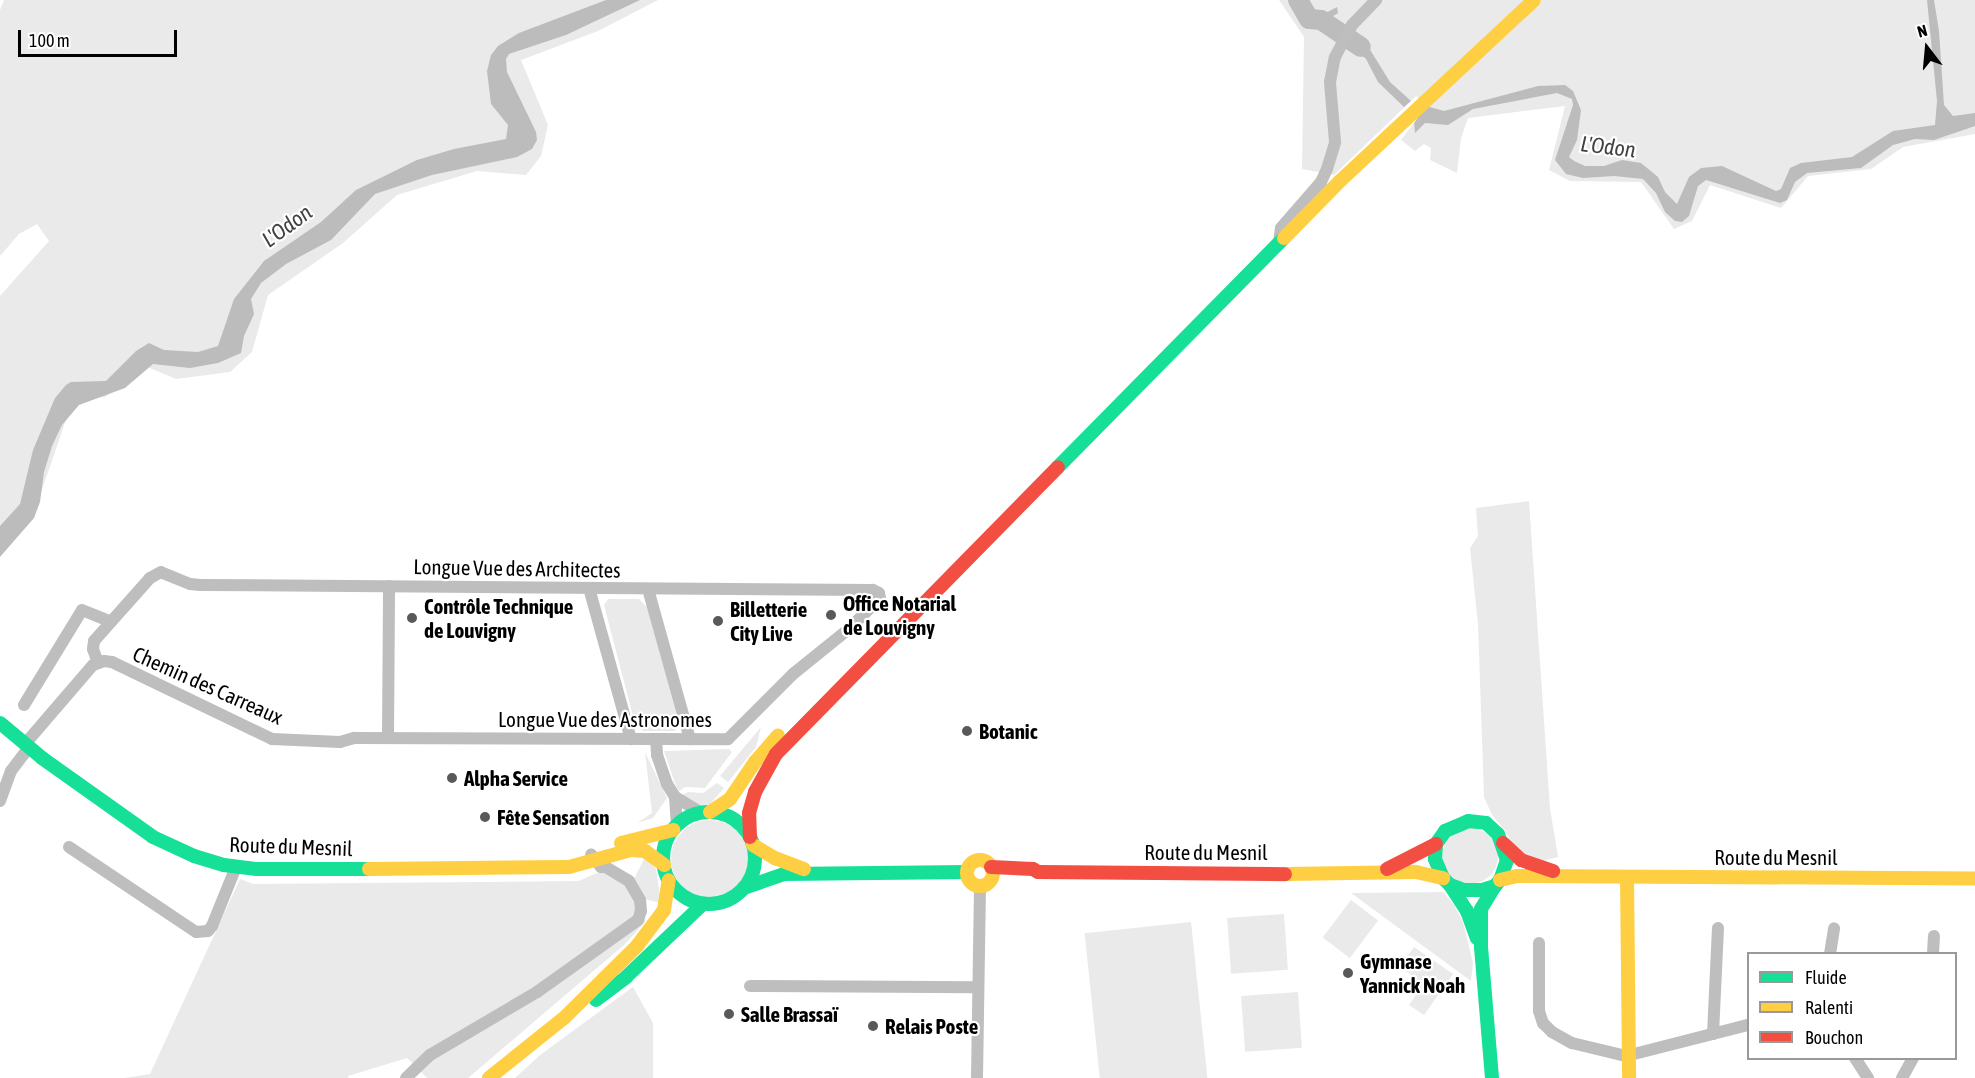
<!DOCTYPE html>
<html>
<head>
<meta charset="utf-8">
<style>
  body { margin:0 }
  #map { position:relative; width:1975px; height:1078px; overflow:hidden; background:#fff; font-family:"Asap Condensed",sans-serif }
  div>[style] { position:absolute }
  [style*='--x'] { left:calc(var(--x)*1px); top:calc(var(--y)*1px); width:calc(var(--w)*1px); rotate:calc(var(--a)*1deg) }
  .green>* { inset:0; background:#eaeaea; transform-origin:0 0 }
  .round { border-radius:50% }
  .water>* { inset:0; background:#bcbcbc }
  .river>* { height:20px; margin:-10px; padding:0 10px; transform-origin:10px; border-radius:10px; background:#bcbcbc }
  .street>* { height:12px; margin:-6px; padding:0 6px; transform-origin:6px; border-radius:6px; background:#bebebe }
  .fast>* { height:14px; margin:-7px; padding:0 7px; transform-origin:7px; border-radius:7px; background:#16e098 }
  .fast>.ring { margin:-7px; padding:0; box-sizing:content-box; background:none; border:14px solid #16e098; border-radius:50% }
  .slow>* { height:14px; margin:-7px; padding:0 7px; transform-origin:7px; border-radius:7px; background:#ffcf43 }
  .slow>.ring { margin:-7px; padding:0; box-sizing:content-box; background:none; border:14px solid #ffcf43; border-radius:50% }
  .jam>* { height:14px; margin:-7px; padding:0 7px; transform-origin:7px; border-radius:7px; background:#f24e42 }
  .dots>* { width:16px; height:16px; translate:-50% -50%; box-sizing:border-box; border:3px solid #fff; border-radius:50% }
  span { translate:-50% -50%; white-space:nowrap; text-align:center; line-height:1.15; -webkit-text-stroke:4.5px #fff; paint-order:stroke }
  .street-label { font-size:21px; color:#000 }
  .poi-label { font-size:21px; color:#000; font-weight:700 }
  .left { translate:0 -50%; text-align:left }
  .water-label { font-size:22px; color:#414141; font-style:italic }
  .legend { position:absolute; left:1747px; top:952px; width:210px; height:108px; box-sizing:border-box; background:#fff; border:2px solid #999; margin:0; padding:8px 10px; list-style:none; font-size:18px; color:#000 }
  .legend li { display:flex; align-items:center; gap:12px; height:30px }
  .legend b { width:30px; border:2px solid #999 }
  .north { position:absolute; left:1897px; top:18px; width:60px; height:60px; -webkit-text-stroke:4px #fff; paint-order:stroke; rotate:344deg; font-size:16px; font-weight:700; line-height:24px; text-align:center; color:#000 }
  .north::after { content:''; display:block; margin:auto; width:21px; height:27px; background:#000; clip-path:polygon(50% 0,100% 100%,50% 72%,0 100%) }
  .scale { position:absolute; left:18px; top:30px; width:159px; height:27px; box-sizing:border-box; border:3px solid #000; border-top:0; padding-left:8px; font-size:18px; line-height:21px; white-space:nowrap; color:#000; -webkit-text-stroke:4px #fff; paint-order:stroke }
</style>
</head>
<body>
<div id="map">
  <div class="green">
    <div style="clip-path:polygon(4px 0,658px 0,598px 31px,521px 60px,548px 125px,541px 156px,526px 175px,477px 171px,397px 195px,343px 243px,268px 295px,252px 352px,230px 372px,176px 379px,143px 365px,105px 397px,74px 397px,38px 501px,0 538px,0 296px,49px 241px,37px 224px,19px 234px,0 256px,0 10px)"></div>
    <div style="clip-path:polygon(1279px 0,1975px 0,1975px 134px,1903px 147px,1871px 169px,1808px 176px,1781px 208px,1710px 185px,1692px 221px,1674px 229px,1641px 182px,1570px 181px,1549px 170px,1565px 106px,1468px 118px,1461px 138px,1457px 173px,1430px 160px,1431px 148px,1424px 144px,1415px 151px,1401px 140px,1414px 123px,1415px 132px,1425px 123px,1448px 124px,1416px 96px,1334px 175px,1302px 169px,1304px 37px)"></div>
    <div style="clip-path:polygon(1529px 501px,1550px 808px,1558px 857px,1539px 862px,1514px 847px,1506px 832px,1492px 815px,1484px 797px,1478px 624px,1470px 548px,1478px 536px,1476px 508px)"></div>
    <div style="clip-path:polygon(608px 599px,639px 599px,648px 608px,680px 726px,674px 731px,643px 731px,635px 724px,604px 605px)"></div>
    <div style="clip-path:polygon(761px 727px,756px 747px,728px 782px,720px 776px)"></div>
    <div style="clip-path:polygon(729px 749px,732px 752px,705px 788px,685px 787px,679px 791px,676px 786px,664px 751px)"></div>
    <div style="clip-path:polygon(645px 752px,667px 798px,653px 818px,637px 823px,652px 813px)"></div>
    <div style="clip-path:polygon(717px 783px,724px 788px,710px 804px,701px 806px,682px 795px,688px 792px,703px 793px)"></div>
    <div class="round" style="left:671px;top:820px;width:78px;height:78px"></div>
    <div class="round" style="left:1442px;top:828px;width:56px;height:56px"></div>
    <div style="clip-path:polygon(645px 857px,656px 869px,661px 903px,644px 899px,633px 881px)"></div>
    <div style="clip-path:polygon(602px 871px,631px 888px,646px 921px,624px 945px,468px 1078px,427px 1078px,407px 1058px,348px 1076px,348px 1078px,124px 1078px,150px 1074px,240px 879px,253px 884px,578px 881px)"></div>
    <div style="clip-path:polygon(1443px 892px,1454px 905px,1463px 922px,1473px 963px,1471px 981px,1351px 893px)"></div>
    <div style="left:1351px;top:900px;width:34px;height:47px;rotate:37deg"></div>
    <div style="left:1284px;top:914px;width:56px;height:57px;rotate:86deg"></div>
    <div style="left:1191px;top:922px;width:157px;height:107px;rotate:84deg"></div>
    <div style="clip-path:polygon(1414px 947px,1453px 974px,1424px 1015px,1409px 1005px,1420px 989px,1412px 984px,1416px 978px,1400px 967px)"></div>
    <div style="clip-path:polygon(633px 987px,653px 1023px,653px 1078px,515px 1078px,540px 1055px)"></div>
    <div style="left:1298px;top:992px;width:56px;height:57px;rotate:86deg"></div>
  </div>
  <div class="water">
    <div style="clip-path:polygon(606px 0,640px 0,566px 35px,509px 54px,506px 59px,507px 72px,536px 132px,537px 140px,532px 149px,517px 157px,432px 175px,375px 194px,331px 240px,286px 264px,261px 283px,251px 299px,254px 314px,244px 336px,241px 353px,218px 363px,190px 368px,153px 364px,125px 388px,79px 405px,62px 425px,52px 446px,44px 472px,40px 502px,34px 518px,0 557px,0 526px,20px 504px,33px 450px,55px 398px,66px 385px,71px 382px,106px 381px,136px 351px,149px 343px,164px 350px,198px 352px,218px 346px,234px 299px,264px 261px,321px 222px,356px 190px,417px 160px,454px 149px,506px 139px,508px 125px,491px 104px,487px 71px,491px 55px,498px 46px,519px 33px)"></div>
    <div style="clip-path:polygon(1292px 0,1309px 0,1311px 6px,1322px 15px,1337px 7px,1338px 13px,1317px 26px,1302px 21px,1296px 15px)"></div>
    <div style="clip-path:polygon(1927px 0,1934px 0,1939px 31px,1944px 105px,1953px 116px,1975px 113px,1975px 126px,1934px 140px,1915px 139px,1893px 145px,1861px 168px,1807px 173px,1795px 182px,1787px 200px,1780px 203px,1706px 180px,1698px 186px,1689px 216px,1682px 222px,1675px 221px,1665px 212px,1656px 193px,1643px 179px,1614px 176px,1583px 178px,1566px 174px,1555px 160px,1573px 105px,1572px 99px,1557px 93px,1473px 109px,1448px 125px,1425px 123px,1415px 133px,1414px 123px,1426px 106px,1444px 111px,1538px 86px,1565px 85px,1573px 91px,1581px 110px,1577px 140px,1569px 157px,1574px 161px,1585px 166px,1604px 166px,1622px 160px,1641px 163px,1658px 177px,1665px 192px,1677px 204px,1689px 177px,1701px 168px,1722px 166px,1776px 191px,1781px 189px,1790px 168px,1801px 163px,1852px 157px,1893px 131px,1935px 125px,1937px 101px)"></div>
    <div style="clip-path:polygon(1352px 36px,1369px 48px,1390px 82px,1411px 101px,1404px 107px,1378px 82px,1366px 59px,1348px 43px)"></div>
  </div>
  <div class="river">
    <div style="--x:1298;--y:0;--w:22;--a:60"></div>
    <div style="--x:1309;--y:19;--w:12;--a:5"></div>
    <div style="--x:1321;--y:20;--w:48;--a:34"></div>
  </div>
  <div class="street">
    <div style="--x:1279;--y:242;--w:14;--a:-82"></div>
    <div style="--x:1281;--y:228;--w:61;--a:-49"></div>
    <div style="--x:1321;--y:182;--w:14;--a:-65"></div>
    <div style="--x:1327;--y:169;--w:28;--a:-73"></div>
    <div style="--x:1335;--y:142;--w:60;--a:-94.8"></div>
    <div style="--x:1330;--y:82;--w:25;--a:-79"></div>
    <div style="--x:1335;--y:57;--w:36;--a:-62"></div>
    <div style="--x:1352;--y:25;--w:35;--a:-46"></div>
    <div style="--x:589;--y:588;--w:157;--a:74.5"></div>
    <div style="--x:648;--y:589;--w:156;--a:74.4"></div>
    <div style="--x:24;--y:705;--w:111;--a:-58.6"></div>
    <div style="--x:82;--y:610;--w:31;--a:22"></div>
    <div style="--x:388;--y:738;--w:152;--a:-89.6"></div>
    <div style="--x:656;--y:739;--w:16;--a:86"></div>
    <div style="--x:657;--y:755;--w:31;--a:71"></div>
    <div style="--x:667;--y:784;--w:15;--a:58"></div>
    <div style="--x:675;--y:797;--w:31;--a:31"></div>
    <div style="--x:25;--y:744;--w:104;--a:-49.3"></div>
    <div style="--x:93;--y:665;--w:12;--a:-20"></div>
    <div style="--x:104;--y:661;--w:8;--a:7"></div>
    <div style="--x:112;--y:662;--w:178;--a:25.7"></div>
    <div style="--x:272;--y:739;--w:68;--a:2.5"></div>
    <div style="--x:340;--y:742;--w:15;--a:-16"></div>
    <div style="--x:354;--y:738;--w:374;--a:0.2"></div>
    <div style="--x:728;--y:739;--w:92;--a:-45"></div>
    <div style="--x:793;--y:674;--w:73;--a:-38.9"></div>
    <div style="--x:850;--y:628;--w:42;--a:-45"></div>
    <div style="--x:880;--y:598;--w:5;--a:-101"></div>
    <div style="--x:879;--y:593;--w:7;--a:-153"></div>
    <div style="--x:873;--y:590;--w:673;--a:-179.57"></div>
    <div style="--x:200;--y:585;--w:10;--a:-174"></div>
    <div style="--x:190;--y:584;--w:31;--a:-158"></div>
    <div style="--x:161;--y:572;--w:13;--a:151"></div>
    <div style="--x:150;--y:578;--w:84;--a:131.6"></div>
    <div style="--x:94;--y:641;--w:8;--a:97"></div>
    <div style="--x:93;--y:649;--w:15;--a:70"></div>
    <div style="--x:675;--y:797;--w:28;--a:86"></div>
    <div style="--x:0;--y:801;--w:32;--a:-70"></div>
    <div style="--x:11;--y:771;--w:30;--a:-53"></div>
    <div style="--x:69;--y:847;--w:153;--a:33.8"></div>
    <div style="--x:196;--y:932;--w:12;--a:-5"></div>
    <div style="--x:208;--y:931;--w:6;--a:-51"></div>
    <div style="--x:212;--y:926;--w:64;--a:-67.9"></div>
    <div style="--x:1539;--y:943;--w:68;--a:90"></div>
    <div style="--x:1539;--y:1011;--w:13;--a:72"></div>
    <div style="--x:1543;--y:1023;--w:13;--a:45"></div>
    <div style="--x:1552;--y:1032;--w:23;--a:29"></div>
    <div style="--x:1572;--y:1043;--w:56;--a:13.5"></div>
    <div style="--x:1626;--y:1056;--w:126;--a:-14.3"></div>
    <div style="--x:1830;--y:954;--w:26;--a:-81"></div>
    <div style="--x:1933;--y:954;--w:18;--a:-87"></div>
    <div style="--x:750;--y:986;--w:228;--a:0.3"></div>
    <div style="--x:1713;--y:1034;--w:106;--a:-87.3"></div>
    <div style="--x:1855;--y:1058;--w:24;--a:57"></div>
    <div style="--x:406;--y:1078;--w:33;--a:-44"></div>
    <div style="--x:430;--y:1055;--w:124;--a:-30.5"></div>
    <div style="--x:537;--y:992;--w:124;--a:-35.5"></div>
    <div style="--x:638;--y:920;--w:9;--a:-72"></div>
    <div style="--x:641;--y:911;--w:11;--a:-95"></div>
    <div style="--x:640;--y:900;--w:22;--a:-120"></div>
    <div style="--x:629;--y:881;--w:27;--a:-149"></div>
    <div style="--x:606;--y:867;--w:5;--a:180"></div>
    <div style="--x:601;--y:867;--w:16;--a:-128"></div>
    <div style="--x:977;--y:1078;--w:192;--a:-89.1"></div>
    <div style="--x:1902;--y:1078;--w:23;--a:-61"></div>
  </div>
  <div class="fast">
    <div style="--x:1058;--y:467;--w:322;--a:-45.4"></div>
    <div style="--x:0;--y:723;--w:55;--a:39.8"></div>
    <div style="--x:42;--y:758;--w:136;--a:35.4"></div>
    <div style="--x:153;--y:837;--w:45;--a:24.9"></div>
    <div style="--x:194;--y:856;--w:31;--a:17"></div>
    <div style="--x:224;--y:865;--w:33;--a:7"></div>
    <div style="--x:257;--y:869;--w:112;--a:0"></div>
    <div class="ring" style="left:663px;top:812px;width:78px;height:78px"></div>
    <div style="--x:1468;--y:821;--w:18;--a:6"></div>
    <div style="--x:1486;--y:823;--w:16;--a:43"></div>
    <div style="--x:1498;--y:834;--w:28;--a:71"></div>
    <div style="--x:1507;--y:860;--w:21;--a:109"></div>
    <div style="--x:1500;--y:880;--w:8;--a:130"></div>
    <div style="--x:1495;--y:886;--w:14;--a:163"></div>
    <div style="--x:1482;--y:890;--w:18;--a:180"></div>
    <div style="--x:1464;--y:890;--w:15;--a:-160"></div>
    <div style="--x:1450;--y:885;--w:10;--a:-135"></div>
    <div style="--x:1443;--y:878;--w:21;--a:-113"></div>
    <div style="--x:1435;--y:859;--w:15;--a:-86"></div>
    <div style="--x:1436;--y:844;--w:16;--a:-55"></div>
    <div style="--x:1445;--y:831;--w:25;--a:-23"></div>
    <div style="--x:1450;--y:885;--w:31;--a:57"></div>
    <div style="--x:1467;--y:911;--w:29;--a:70"></div>
    <div style="--x:744;--y:888;--w:42;--a:-19.3"></div>
    <div style="--x:784;--y:874;--w:183;--a:-0.6"></div>
    <div style="--x:596;--y:1000;--w:38;--a:-37"></div>
    <div style="--x:626;--y:977;--w:106;--a:-43.5"></div>
    <div style="--x:1492;--y:1078;--w:131;--a:-94.8"></div>
    <div style="--x:1481;--y:947;--w:38;--a:-90"></div>
    <div style="--x:1481;--y:909;--w:27;--a:-59"></div>
  </div>
  <div class="slow">
    <div style="--x:1284;--y:238;--w:80;--a:-45.5"></div>
    <div style="--x:1340;--y:181;--w:265;--a:-43"></div>
    <div style="--x:710;--y:812;--w:24;--a:-33"></div>
    <div style="--x:730;--y:799;--w:45;--a:-56"></div>
    <div style="--x:755;--y:762;--w:35;--a:-49"></div>
    <div style="--x:621;--y:843;--w:54;--a:-14"></div>
    <div style="--x:753;--y:845;--w:26;--a:31"></div>
    <div style="--x:775;--y:858;--w:31;--a:21"></div>
    <div class="ring" style="left:967px;top:860px;width:12px;height:12px"></div>
    <div style="--x:369;--y:869;--w:200;--a:-0.6"></div>
    <div style="--x:569;--y:867;--w:64;--a:-15.3"></div>
    <div style="--x:631;--y:850;--w:14;--a:4"></div>
    <div style="--x:645;--y:851;--w:24;--a:36"></div>
    <div style="--x:1285;--y:874;--w:131;--a:-0.9"></div>
    <div style="--x:1416;--y:872;--w:28;--a:13"></div>
    <div style="--x:1627;--y:877;--w:201;--a:89.4"></div>
    <div style="--x:1500;--y:880;--w:17;--a:-13"></div>
    <div style="--x:1517;--y:876;--w:458;--a:0.3"></div>
    <div style="--x:489;--y:1078;--w:96;--a:-38.7"></div>
    <div style="--x:564;--y:1018;--w:103;--a:-44.6"></div>
    <div style="--x:637;--y:946;--w:45;--a:-53.1"></div>
    <div style="--x:664;--y:910;--w:30;--a:-81"></div>
  </div>
  <div class="jam">
    <div style="--x:750;--y:837;--w:24;--a:-92"></div>
    <div style="--x:749;--y:813;--w:22;--a:-74"></div>
    <div style="--x:755;--y:792;--w:43;--a:-61.1"></div>
    <div style="--x:776;--y:754;--w:402;--a:-45.5"></div>
    <div style="--x:1503;--y:843;--w:25;--a:43"></div>
    <div style="--x:1521;--y:860;--w:34;--a:19"></div>
    <div style="--x:991;--y:867;--w:42;--a:2.7"></div>
    <div style="--x:1033;--y:869;--w:6;--a:31"></div>
    <div style="--x:1038;--y:872;--w:247;--a:0.5"></div>
    <div style="--x:1387;--y:869;--w:55;--a:-27"></div>
  </div>
  <div class="dots">
    <div style="left:831px;top:615px;background:#595959"></div>
    <div style="left:412px;top:618px;background:#595959"></div>
    <div style="left:718px;top:621px;background:#595959"></div>
    <div style="left:967px;top:731px;background:#595959"></div>
    <div style="left:452px;top:778px;background:#595959"></div>
    <div style="left:485px;top:817px;background:#595959"></div>
    <div style="left:1348px;top:973px;background:#595959"></div>
    <div style="left:729px;top:1014px;background:#595959"></div>
    <div style="left:873px;top:1026px;background:#595959"></div>
  </div>
  <div class="street-label">
    <span style="left:517px;top:568px;rotate:1deg">Longue Vue des Architectes</span>
    <span style="left:208px;top:685px;rotate:24deg">Chemin des Carreaux</span>
    <span style="left:605px;top:719px">Longue Vue des Astronomes</span>
    <span style="left:291px;top:846px;rotate:2deg">Route du Mesnil</span>
    <span style="left:1206px;top:852px">Route du Mesnil</span>
    <span style="left:1776px;top:857px">Route du Mesnil</span>
  </div>
  <div class="poi-label">
    <span class="left" style="left:843px;top:615px">Office Notarial<br>de Louvigny</span>
    <span class="left" style="left:424px;top:618px">Contrôle Technique<br>de Louvigny</span>
    <span class="left" style="left:730px;top:621px">Billetterie<br>City Live</span>
    <span class="left" style="left:979px;top:731px">Botanic</span>
    <span class="left" style="left:464px;top:778px">Alpha Service</span>
    <span class="left" style="left:497px;top:817px">Fête Sensation</span>
    <span class="left" style="left:1360px;top:973px">Gymnase<br>Yannick Noah</span>
    <span class="left" style="left:741px;top:1014px">Salle Brassaï</span>
    <span class="left" style="left:885px;top:1026px">Relais Poste</span>
  </div>
  <div class="water-label">
    <span style="left:1608px;top:147px;rotate:7deg">L'Odon</span>
    <span style="left:287px;top:226px;rotate:-36deg">L'Odon</span>
  </div>
  <ul class="legend">
  <li><b style="height:8px;background:#16e098"></b>Fluide</li>
  <li><b style="height:8px;background:#ffcf43"></b>Ralenti</li>
  <li><b style="height:8px;background:#f24e42"></b>Bouchon</li>
  </ul>
  <div class="north">N</div>
  <div class="scale">100 m</div>
</div>
</body>
</html>
